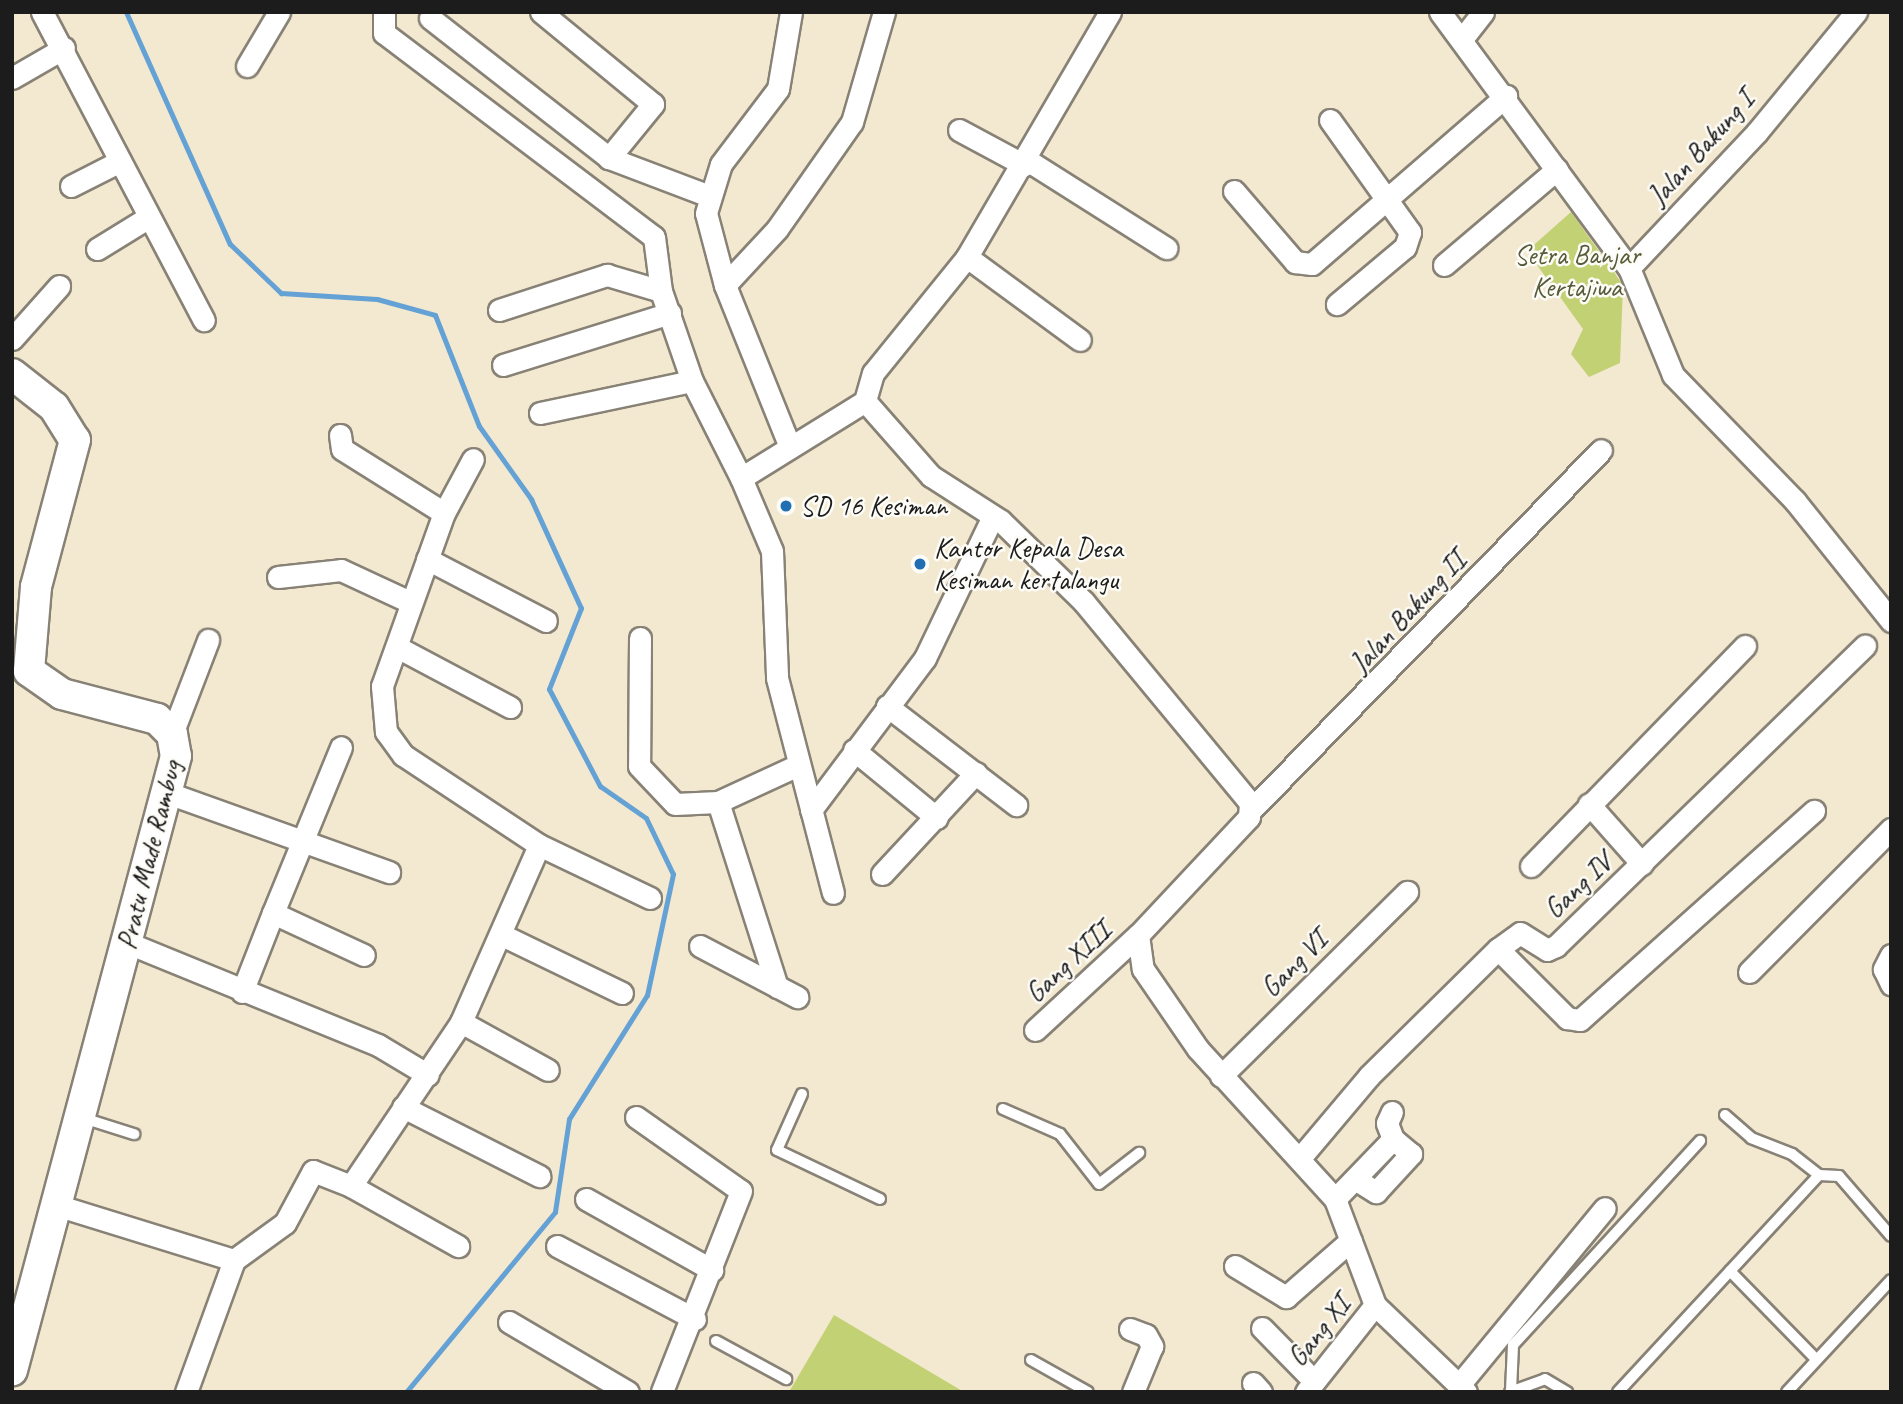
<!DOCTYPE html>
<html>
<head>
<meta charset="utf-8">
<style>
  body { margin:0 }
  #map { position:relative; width:1903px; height:1404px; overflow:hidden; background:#f3e8d0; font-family:Caveat,sans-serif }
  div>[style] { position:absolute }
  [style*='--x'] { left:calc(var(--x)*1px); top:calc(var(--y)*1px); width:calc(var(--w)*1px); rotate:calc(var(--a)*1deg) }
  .green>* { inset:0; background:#c2d173 }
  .stream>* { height:5px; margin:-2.5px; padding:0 2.5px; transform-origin:2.5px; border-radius:2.5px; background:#64a1d5 }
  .roads { filter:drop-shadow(2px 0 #888276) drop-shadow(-2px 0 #888276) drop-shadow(0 2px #888276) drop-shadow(0 -2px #888276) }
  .lane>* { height:10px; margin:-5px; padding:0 5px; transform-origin:5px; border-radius:5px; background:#fff }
  .street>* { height:21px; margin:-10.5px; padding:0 10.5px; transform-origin:10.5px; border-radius:10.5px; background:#fff }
  .secondary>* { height:30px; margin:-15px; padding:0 15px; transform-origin:15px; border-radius:15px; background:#fff }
  .dots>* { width:19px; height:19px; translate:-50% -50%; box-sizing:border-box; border:4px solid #fdfcf7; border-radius:50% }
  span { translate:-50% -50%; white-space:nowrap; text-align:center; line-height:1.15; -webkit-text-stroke:5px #fdfcf7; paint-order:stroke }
  .street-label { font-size:28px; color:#1c1c1c }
  .park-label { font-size:28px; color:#565b3a }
  .poi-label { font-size:28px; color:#1c1c1c }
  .left { translate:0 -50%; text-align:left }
  .frame { position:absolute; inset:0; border:14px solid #1c1c1c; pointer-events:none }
</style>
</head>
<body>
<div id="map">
  <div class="green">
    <div style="clip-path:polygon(1571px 212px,1623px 285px,1620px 363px,1589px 377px,1571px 354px,1583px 329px,1527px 251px)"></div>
    <div style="clip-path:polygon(834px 1315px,964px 1392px,789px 1392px)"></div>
  </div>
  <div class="stream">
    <div style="--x:126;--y:12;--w:254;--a:65.9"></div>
    <div style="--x:230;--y:244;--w:71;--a:43.9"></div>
    <div style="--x:281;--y:293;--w:96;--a:3.6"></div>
    <div style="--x:377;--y:299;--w:60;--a:15.4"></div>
    <div style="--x:435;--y:315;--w:119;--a:68.4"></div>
    <div style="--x:479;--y:426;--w:90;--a:54.5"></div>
    <div style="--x:531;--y:499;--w:120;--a:65.4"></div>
    <div style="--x:581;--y:608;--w:87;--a:111.6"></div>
    <div style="--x:549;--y:689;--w:110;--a:62.3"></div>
    <div style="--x:600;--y:786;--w:56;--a:34.8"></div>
    <div style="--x:646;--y:818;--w:62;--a:64.3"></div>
    <div style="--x:673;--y:874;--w:124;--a:102.1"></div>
    <div style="--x:647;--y:995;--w:146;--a:122.2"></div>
    <div style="--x:569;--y:1119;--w:94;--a:98.6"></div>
    <div style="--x:555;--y:1212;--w:234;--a:129.6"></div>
  </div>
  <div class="roads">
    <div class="lane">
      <div style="--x:802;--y:1094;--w:61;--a:114.1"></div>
      <div style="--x:777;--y:1150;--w:114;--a:25.4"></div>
      <div style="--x:1003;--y:1109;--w:62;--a:23.7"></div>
      <div style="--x:1060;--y:1134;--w:63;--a:52"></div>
      <div style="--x:1099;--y:1184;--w:51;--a:-37.8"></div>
      <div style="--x:1725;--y:1115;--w:35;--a:41"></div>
      <div style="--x:1751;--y:1138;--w:44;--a:21.3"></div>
      <div style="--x:1792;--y:1154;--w:34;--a:38"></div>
      <div style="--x:80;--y:1117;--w:57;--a:17.5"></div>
      <div style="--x:1730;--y:1271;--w:124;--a:45.7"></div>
      <div style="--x:716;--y:1341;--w:80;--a:28.5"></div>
      <div style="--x:1031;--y:1360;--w:65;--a:29.3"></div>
      <div style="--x:1511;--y:1391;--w:46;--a:-87.5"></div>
      <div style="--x:1513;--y:1345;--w:277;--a:-47.5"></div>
      <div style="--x:1510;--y:1392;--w:37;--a:-20"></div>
      <div style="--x:1545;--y:1379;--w:26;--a:31"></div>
      <div style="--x:1618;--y:1392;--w:296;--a:-47.2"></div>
      <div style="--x:1819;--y:1175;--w:20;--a:3"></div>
      <div style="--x:1839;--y:1176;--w:79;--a:49.1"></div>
      <div style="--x:1787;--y:1392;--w:153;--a:-47.1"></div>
    </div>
    <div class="street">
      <div style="--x:42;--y:12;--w:348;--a:62.3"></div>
      <div style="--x:384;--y:12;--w:21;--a:90"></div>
      <div style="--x:384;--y:33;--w:338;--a:37.1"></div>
      <div style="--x:654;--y:237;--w:54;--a:82.6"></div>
      <div style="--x:541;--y:12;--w:145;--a:39.4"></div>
      <div style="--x:653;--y:104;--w:70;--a:129.2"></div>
      <div style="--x:1110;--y:12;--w:284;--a:120.3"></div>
      <div style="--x:967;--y:257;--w:149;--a:129"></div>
      <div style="--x:873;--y:373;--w:29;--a:106"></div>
      <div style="--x:865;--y:401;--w:100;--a:48.7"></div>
      <div style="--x:931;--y:476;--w:83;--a:32.7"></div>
      <div style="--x:1001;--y:521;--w:115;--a:44.3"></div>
      <div style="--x:1083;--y:601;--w:262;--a:50.4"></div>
      <div style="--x:1250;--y:803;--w:14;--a:94"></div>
      <div style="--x:1249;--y:817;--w:162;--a:133.2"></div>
      <div style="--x:1138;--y:935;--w:34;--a:82"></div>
      <div style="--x:1143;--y:969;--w:97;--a:55.5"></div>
      <div style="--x:1198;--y:1049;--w:203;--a:47.6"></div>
      <div style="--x:1335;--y:1199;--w:113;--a:69.3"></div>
      <div style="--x:1375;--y:1305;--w:126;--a:43.7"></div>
      <div style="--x:1440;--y:12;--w:318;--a:53.6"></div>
      <div style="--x:1629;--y:268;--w:187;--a:-46.7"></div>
      <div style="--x:1757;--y:132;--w:156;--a:-50.5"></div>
      <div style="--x:430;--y:18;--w:227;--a:38"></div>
      <div style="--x:609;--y:158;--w:105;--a:20.7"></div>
      <div style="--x:1462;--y:39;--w:34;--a:-52"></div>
      <div style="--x:247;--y:66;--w:63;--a:-59.3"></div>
      <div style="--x:12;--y:78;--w:60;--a:-30"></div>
      <div style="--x:1330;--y:120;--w:138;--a:54.5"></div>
      <div style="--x:1410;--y:232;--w:16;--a:108"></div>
      <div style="--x:1405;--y:247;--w:89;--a:140"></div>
      <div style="--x:959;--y:130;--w:74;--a:28.3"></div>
      <div style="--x:1027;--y:160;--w:165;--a:32.3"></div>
      <div style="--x:71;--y:186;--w:55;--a:-27"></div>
      <div style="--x:1234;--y:191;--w:94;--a:49.3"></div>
      <div style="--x:1295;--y:262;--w:17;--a:7"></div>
      <div style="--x:1312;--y:264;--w:257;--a:-40.9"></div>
      <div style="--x:97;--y:249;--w:61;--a:-31.6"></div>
      <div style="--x:967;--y:257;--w:140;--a:36.3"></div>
      <div style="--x:1444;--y:265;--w:148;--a:-40.3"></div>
      <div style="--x:1629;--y:268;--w:116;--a:67.6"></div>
      <div style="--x:1673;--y:375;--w:175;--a:45.9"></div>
      <div style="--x:1795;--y:501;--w:154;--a:51.3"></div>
      <div style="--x:725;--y:285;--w:76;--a:-47.1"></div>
      <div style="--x:777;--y:229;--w:131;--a:-55"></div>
      <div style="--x:852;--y:122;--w:115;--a:-73.8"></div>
      <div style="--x:499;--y:310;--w:114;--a:-18"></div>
      <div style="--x:607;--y:275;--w:56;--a:16.5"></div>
      <div style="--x:661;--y:291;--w:95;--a:71"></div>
      <div style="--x:692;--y:381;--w:109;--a:63.2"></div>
      <div style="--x:741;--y:478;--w:146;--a:-31.8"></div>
      <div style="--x:12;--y:339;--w:71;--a:-48.4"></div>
      <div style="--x:503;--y:365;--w:175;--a:-17.3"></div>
      <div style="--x:540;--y:413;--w:155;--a:-11.9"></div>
      <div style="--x:340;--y:435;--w:14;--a:82"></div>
      <div style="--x:342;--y:449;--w:120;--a:32.1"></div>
      <div style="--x:790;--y:447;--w:175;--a:-111.9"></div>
      <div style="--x:725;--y:285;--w:74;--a:-104.8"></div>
      <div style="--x:706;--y:213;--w:51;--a:-73"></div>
      <div style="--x:721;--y:164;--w:94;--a:-52.8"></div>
      <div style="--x:778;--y:89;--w:78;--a:-80.4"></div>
      <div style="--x:741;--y:478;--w:79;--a:67"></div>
      <div style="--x:772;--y:551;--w:127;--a:87.7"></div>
      <div style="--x:777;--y:678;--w:222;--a:75.4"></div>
      <div style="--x:427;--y:559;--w:134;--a:27.5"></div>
      <div style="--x:278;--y:577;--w:63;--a:-6.3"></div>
      <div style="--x:341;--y:570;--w:76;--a:24.9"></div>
      <div style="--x:640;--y:638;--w:128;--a:90.4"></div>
      <div style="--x:639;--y:766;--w:52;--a:46.5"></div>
      <div style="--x:675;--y:804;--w:43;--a:-2.7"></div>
      <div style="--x:718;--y:802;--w:86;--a:-24.8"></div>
      <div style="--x:397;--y:647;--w:128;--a:28"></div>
      <div style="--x:887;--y:706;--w:163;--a:37.5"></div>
      <div style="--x:172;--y:734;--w:101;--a:-69"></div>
      <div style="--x:854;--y:750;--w:107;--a:39.3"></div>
      <div style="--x:168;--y:793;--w:235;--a:19.7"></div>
      <div style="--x:718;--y:802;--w:194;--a:72.3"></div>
      <div style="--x:1589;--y:804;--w:80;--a:48.5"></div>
      <div style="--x:1253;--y:808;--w:499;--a:-45.8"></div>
      <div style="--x:811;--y:810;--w:190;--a:-53.1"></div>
      <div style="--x:925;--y:658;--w:157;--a:-64.4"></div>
      <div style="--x:539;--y:845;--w:123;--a:25.5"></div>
      <div style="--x:1531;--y:866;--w:307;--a:-45.8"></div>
      <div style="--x:882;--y:874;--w:138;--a:-47.1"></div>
      <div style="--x:273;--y:913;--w:179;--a:-67.7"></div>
      <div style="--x:504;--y:936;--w:131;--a:25.8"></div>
      <div style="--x:128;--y:943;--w:270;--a:22.2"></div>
      <div style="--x:378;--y:1045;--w:58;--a:31"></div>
      <div style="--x:700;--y:946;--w:110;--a:27.7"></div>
      <div style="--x:1498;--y:949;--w:98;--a:45"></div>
      <div style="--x:1567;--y:1018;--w:13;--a:9"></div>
      <div style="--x:1580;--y:1020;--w:314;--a:-41.8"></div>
      <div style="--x:1891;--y:955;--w:16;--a:117"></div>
      <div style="--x:1884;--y:969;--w:17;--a:65"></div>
      <div style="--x:1749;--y:972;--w:202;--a:-45.2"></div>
      <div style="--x:242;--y:992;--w:85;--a:-68.6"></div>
      <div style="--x:273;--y:913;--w:100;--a:24.8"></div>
      <div style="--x:461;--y:1022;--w:99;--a:28.9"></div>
      <div style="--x:1035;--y:1030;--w:140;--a:-42.7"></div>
      <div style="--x:1221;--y:1076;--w:262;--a:-44.7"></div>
      <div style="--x:403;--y:1107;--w:153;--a:26.9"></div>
      <div style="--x:636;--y:1117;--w:128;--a:35.2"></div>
      <div style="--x:741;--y:1191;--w:216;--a:111.5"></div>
      <div style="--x:1300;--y:1158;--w:107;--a:-49.9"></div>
      <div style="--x:1369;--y:1076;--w:181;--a:-44.6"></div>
      <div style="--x:1498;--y:949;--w:27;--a:-36"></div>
      <div style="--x:1520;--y:933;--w:32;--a:32"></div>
      <div style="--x:1547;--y:950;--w:10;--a:-24"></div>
      <div style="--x:1556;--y:946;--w:431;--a:-44.2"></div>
      <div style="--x:1355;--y:1179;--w:25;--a:32"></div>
      <div style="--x:1376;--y:1192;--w:52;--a:-47.4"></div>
      <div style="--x:1411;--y:1154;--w:23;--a:-140"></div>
      <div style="--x:351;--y:1186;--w:123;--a:29.3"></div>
      <div style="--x:586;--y:1199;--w:145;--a:29.4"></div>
      <div style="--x:1335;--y:1199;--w:83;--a:-46"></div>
      <div style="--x:1393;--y:1139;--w:17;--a:-111"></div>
      <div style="--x:1387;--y:1123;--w:12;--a:-66"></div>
      <div style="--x:56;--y:1205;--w:186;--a:17.2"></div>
      <div style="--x:234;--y:1260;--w:63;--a:-36"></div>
      <div style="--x:285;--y:1223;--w:59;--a:-61.7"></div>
      <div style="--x:313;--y:1171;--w:41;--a:21.5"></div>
      <div style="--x:351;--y:1186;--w:197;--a:-56.1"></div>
      <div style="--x:461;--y:1022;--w:193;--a:-66.2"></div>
      <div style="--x:539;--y:845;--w:163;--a:-146.5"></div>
      <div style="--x:403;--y:755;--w:29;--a:-126"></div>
      <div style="--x:386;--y:732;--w:46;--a:-95"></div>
      <div style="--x:382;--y:686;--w:184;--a:-70.3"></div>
      <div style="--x:444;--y:513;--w:61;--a:-61.8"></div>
      <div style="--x:557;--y:1246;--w:156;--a:27.9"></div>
      <div style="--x:1235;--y:1266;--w:60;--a:31.3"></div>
      <div style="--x:1286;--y:1297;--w:86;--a:-41.2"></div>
      <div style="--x:509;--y:1322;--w:138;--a:30.5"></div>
      <div style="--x:1262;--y:1328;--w:74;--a:45.5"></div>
      <div style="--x:1130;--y:1329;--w:17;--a:21"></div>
      <div style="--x:1146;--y:1335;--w:13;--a:61"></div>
      <div style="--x:1152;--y:1346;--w:50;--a:112.4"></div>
      <div style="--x:1253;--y:1383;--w:12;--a:48"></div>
      <div style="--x:1459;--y:1385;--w:229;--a:-50.5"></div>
      <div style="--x:186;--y:1392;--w:140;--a:-70"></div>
      <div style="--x:1306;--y:1392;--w:111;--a:-51.6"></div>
    </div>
    <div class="secondary">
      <div style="--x:12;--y:374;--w:53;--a:38.2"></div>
      <div style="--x:54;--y:407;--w:39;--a:58"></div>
      <div style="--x:75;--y:440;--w:152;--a:104.9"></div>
      <div style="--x:36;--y:587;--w:84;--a:94.8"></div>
      <div style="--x:29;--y:671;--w:40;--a:34.9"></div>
      <div style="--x:62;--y:694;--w:98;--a:14.7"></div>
      <div style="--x:157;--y:719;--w:21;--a:45"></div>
      <div style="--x:172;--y:734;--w:22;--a:80"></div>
      <div style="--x:176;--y:756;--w:636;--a:104.95"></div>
    </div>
  </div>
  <div class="dots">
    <div style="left:786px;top:506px;background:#1f6fb2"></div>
    <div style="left:920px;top:564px;background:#1f6fb2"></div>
  </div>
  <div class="street-label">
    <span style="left:1701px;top:148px;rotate:-48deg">Jalan Bakung I</span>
    <span style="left:1408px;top:612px;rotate:-47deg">Jalan Bakung II</span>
    <span style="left:149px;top:855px;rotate:-76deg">Pratu Made Rambug</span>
    <span style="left:1578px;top:886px;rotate:-43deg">Gang IV</span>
    <span style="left:1068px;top:962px;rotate:-43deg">Gang XIII</span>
    <span style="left:1294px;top:964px;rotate:-45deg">Gang VI</span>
    <span style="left:1319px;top:1331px;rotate:-51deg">Gang XI</span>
  </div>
  <div class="park-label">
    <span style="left:1577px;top:271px">Setra Banjar<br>Kertajiwa</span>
  </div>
  <div class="poi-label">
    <span class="left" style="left:800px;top:506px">SD 16 Kesiman</span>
    <span class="left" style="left:934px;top:564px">Kantor Kepala Desa<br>Kesiman kertalangu</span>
  </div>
  <div class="frame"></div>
</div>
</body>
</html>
